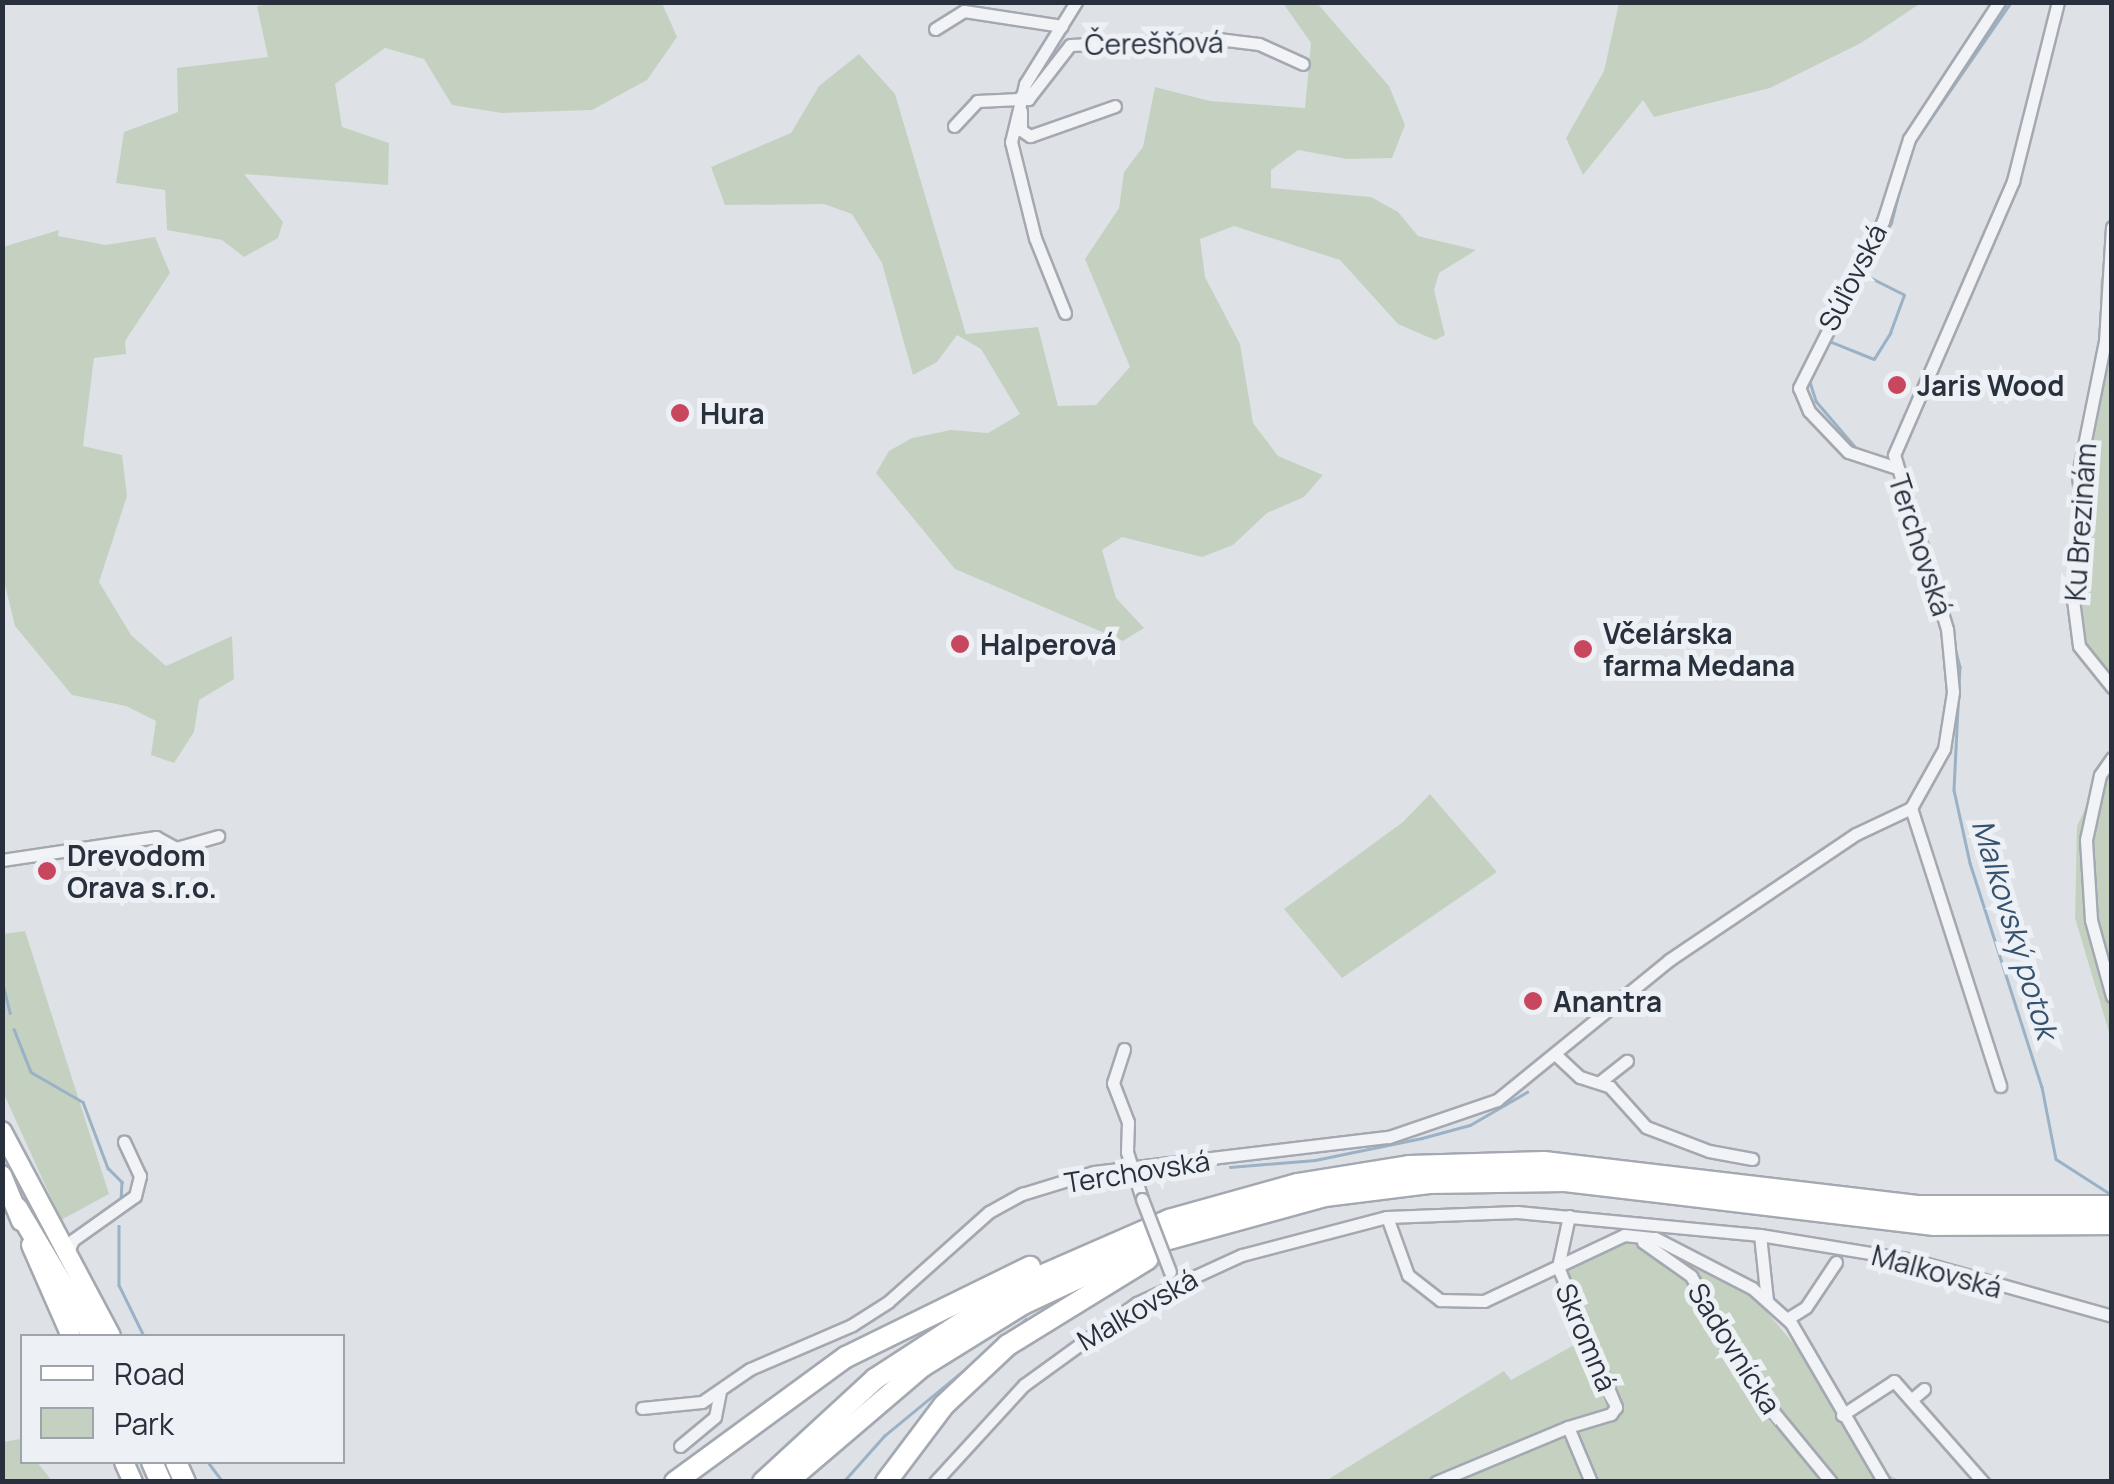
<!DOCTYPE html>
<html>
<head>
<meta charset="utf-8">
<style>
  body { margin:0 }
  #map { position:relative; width:2114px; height:1484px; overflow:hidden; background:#dee2e7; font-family:Manrope,sans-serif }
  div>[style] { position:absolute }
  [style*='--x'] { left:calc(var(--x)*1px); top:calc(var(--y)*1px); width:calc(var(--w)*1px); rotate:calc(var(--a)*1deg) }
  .green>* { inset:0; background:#c5d1c0 }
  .stream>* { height:2.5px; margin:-1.25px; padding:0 1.25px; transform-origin:1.25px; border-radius:1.25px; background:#9ab1c6 }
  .roads { filter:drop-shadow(2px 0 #a4a9b1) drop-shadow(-2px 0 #a4a9b1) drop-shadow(0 2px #a4a9b1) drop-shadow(0 -2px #a4a9b1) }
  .minor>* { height:11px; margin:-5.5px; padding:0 5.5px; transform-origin:5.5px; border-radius:5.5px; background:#f1f3f6 }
  .primary>* { height:18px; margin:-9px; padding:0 9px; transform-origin:9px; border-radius:9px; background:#fff }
  .motorway>* { height:20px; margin:-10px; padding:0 10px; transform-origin:10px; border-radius:10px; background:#fff }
  .bridges { filter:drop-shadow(2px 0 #a4a9b1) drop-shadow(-2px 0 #a4a9b1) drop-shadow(0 2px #a4a9b1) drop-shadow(0 -2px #a4a9b1) }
  .minor-bridge>* { height:11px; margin:-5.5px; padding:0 5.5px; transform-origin:5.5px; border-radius:5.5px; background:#f1f3f6 }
  .dots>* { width:28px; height:28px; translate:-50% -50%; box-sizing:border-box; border:5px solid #edf1f5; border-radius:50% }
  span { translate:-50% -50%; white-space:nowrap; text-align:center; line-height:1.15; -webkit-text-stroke:10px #edf1f5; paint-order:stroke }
  .street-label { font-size:28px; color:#28303d }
  .poi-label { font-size:28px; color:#28303d; font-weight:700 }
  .left { translate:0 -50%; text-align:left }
  .water-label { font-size:30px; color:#34516f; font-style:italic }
  .frame { position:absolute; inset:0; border:5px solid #28303d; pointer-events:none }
  .legend { position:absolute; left:20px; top:1334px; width:325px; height:130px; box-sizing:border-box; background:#edf1f5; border:2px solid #9ea4ab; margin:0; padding:12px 18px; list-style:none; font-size:30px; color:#28303d }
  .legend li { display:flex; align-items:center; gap:20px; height:50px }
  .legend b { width:50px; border:2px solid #9ea4ab }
</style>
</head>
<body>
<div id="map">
  <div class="green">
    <div style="clip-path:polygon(283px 2px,662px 3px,677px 37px,647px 80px,592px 110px,502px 113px,452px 105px,424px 59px,385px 48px,335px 84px,342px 127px,389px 143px,388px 185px,244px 174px,283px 222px,278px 238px,244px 257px,222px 240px,167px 230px,165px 190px,116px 183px,124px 132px,178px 112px,177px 68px,268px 57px,257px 6px)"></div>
    <div style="clip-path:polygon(1283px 3px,1317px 3px,1389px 86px,1405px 125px,1392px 158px,1347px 159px,1298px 150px,1271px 170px,1271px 188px,1371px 197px,1398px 212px,1418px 236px,1476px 250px,1439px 273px,1434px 290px,1445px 335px,1435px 340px,1398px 324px,1340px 260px,1234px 226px,1200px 239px,1205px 277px,1240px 344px,1253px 423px,1278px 456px,1323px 475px,1304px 497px,1267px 513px,1233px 545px,1202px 557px,1122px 537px,1102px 550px,1116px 598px,1144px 628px,1123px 641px,955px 569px,876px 473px,889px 451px,912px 438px,951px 430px,988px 433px,1020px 414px,981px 349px,957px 335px,937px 362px,913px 375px,882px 263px,852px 214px,824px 204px,725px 205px,711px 167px,791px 133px,819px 86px,859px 54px,895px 94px,966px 334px,1038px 327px,1058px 406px,1096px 405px,1130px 367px,1085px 259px,1119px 208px,1124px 172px,1143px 147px,1155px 87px,1210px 101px,1305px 108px,1311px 43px)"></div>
    <div style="clip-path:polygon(1619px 3px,1619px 2px,1921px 3px,1861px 43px,1770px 88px,1654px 117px,1643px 100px,1583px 175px,1566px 138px,1604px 71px)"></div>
    <div style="clip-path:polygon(2111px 220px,2111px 689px,2078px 644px,2072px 591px,2078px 491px,2102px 385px,2100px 285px)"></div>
    <div style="clip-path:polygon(59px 230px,58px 236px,106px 245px,155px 237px,170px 273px,125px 341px,126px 354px,94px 358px,83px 446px,122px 455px,127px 496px,99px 582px,131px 635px,166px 666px,232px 636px,234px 679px,199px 700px,194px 732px,174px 763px,151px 755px,156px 721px,126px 706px,72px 695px,15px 626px,3px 577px,3px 247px)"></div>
    <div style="clip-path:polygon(2111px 754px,2111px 1039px,2075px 918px,2077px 826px)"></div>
    <div style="clip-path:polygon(1430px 794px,1497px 872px,1342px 978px,1284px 909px,1403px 822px)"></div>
    <div style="clip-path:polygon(25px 931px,109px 1194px,61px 1220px,3px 1092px,3px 934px)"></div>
    <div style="clip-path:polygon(1630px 1237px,1647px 1238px,1747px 1289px,1800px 1351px,1867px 1464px,1901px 1481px,1324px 1482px,1504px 1371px,1511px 1380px,1585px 1339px,1553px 1273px)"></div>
    <div style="clip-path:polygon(20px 1439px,22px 1462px,37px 1462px,52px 1481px,3px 1481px,3px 1442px)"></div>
  </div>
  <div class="stream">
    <div style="--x:1913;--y:144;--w:173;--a:-55.4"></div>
    <div style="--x:1829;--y:341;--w:48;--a:21.8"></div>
    <div style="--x:1874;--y:359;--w:31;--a:-58"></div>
    <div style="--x:1890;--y:333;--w:40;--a:-69.8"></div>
    <div style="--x:1904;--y:295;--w:40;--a:-153.4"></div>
    <div style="--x:1868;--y:277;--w:12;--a:-90"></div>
    <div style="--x:1868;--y:265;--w:48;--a:-61.3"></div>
    <div style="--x:1891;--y:223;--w:34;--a:-76"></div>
    <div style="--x:1809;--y:379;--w:23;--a:72"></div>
    <div style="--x:1816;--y:401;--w:63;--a:49.5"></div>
    <div style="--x:1931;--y:557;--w:114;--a:75.2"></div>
    <div style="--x:1960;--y:667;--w:123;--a:92.8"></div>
    <div style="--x:1954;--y:790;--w:75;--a:77.6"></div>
    <div style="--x:1970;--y:863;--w:235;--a:72.2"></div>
    <div style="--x:2042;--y:1087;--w:73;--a:79"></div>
    <div style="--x:2056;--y:1159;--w:67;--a:32.7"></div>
    <div style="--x:2;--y:980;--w:34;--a:76"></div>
    <div style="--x:14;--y:1029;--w:46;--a:68.4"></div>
    <div style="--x:31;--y:1072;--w:60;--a:30"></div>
    <div style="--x:83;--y:1102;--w:71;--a:69.3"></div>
    <div style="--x:108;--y:1168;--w:20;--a:45"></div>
    <div style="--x:122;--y:1182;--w:18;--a:93"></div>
    <div style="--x:1230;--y:1167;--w:85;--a:-4.7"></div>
    <div style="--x:1315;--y:1160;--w:109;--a:-11.6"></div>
    <div style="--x:1422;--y:1138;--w:50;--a:-15.2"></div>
    <div style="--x:1470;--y:1125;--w:66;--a:-30.1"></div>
    <div style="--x:119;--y:1226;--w:59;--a:90"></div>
    <div style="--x:119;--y:1285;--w:57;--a:63.9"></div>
    <div style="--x:208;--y:1462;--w:25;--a:53"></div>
    <div style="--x:843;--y:1482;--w:62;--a:-48.3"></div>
    <div style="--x:884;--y:1436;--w:184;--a:-39.5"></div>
  </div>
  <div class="roads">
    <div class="minor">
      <div style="--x:935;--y:29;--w:34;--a:-32"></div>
      <div style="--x:964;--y:11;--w:99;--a:8.7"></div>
      <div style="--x:1021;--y:96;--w:8;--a:23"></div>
      <div style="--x:1028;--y:99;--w:68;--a:-52.1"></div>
      <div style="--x:1070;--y:45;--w:148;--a:-2.3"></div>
      <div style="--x:1218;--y:39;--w:41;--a:7"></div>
      <div style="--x:1259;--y:44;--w:48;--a:24.4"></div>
      <div style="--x:1021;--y:111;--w:19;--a:90"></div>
      <div style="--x:1021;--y:130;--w:11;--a:34"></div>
      <div style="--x:1030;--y:136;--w:90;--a:-19.4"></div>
      <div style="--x:954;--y:126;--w:34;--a:-47"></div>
      <div style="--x:977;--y:101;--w:43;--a:-2.7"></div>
      <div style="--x:2112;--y:227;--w:114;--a:93.5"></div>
      <div style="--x:2105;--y:341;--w:137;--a:101.4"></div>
      <div style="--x:2078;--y:475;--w:40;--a:84.3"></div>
      <div style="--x:2082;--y:515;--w:78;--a:97.4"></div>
      <div style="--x:2072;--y:592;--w:54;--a:82.6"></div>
      <div style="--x:2079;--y:646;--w:53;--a:51.2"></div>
      <div style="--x:1065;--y:313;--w:81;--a:-111.8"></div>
      <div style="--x:1035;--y:238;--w:99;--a:-104"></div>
      <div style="--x:1011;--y:142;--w:60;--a:-76.4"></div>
      <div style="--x:1025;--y:84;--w:97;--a:-58.1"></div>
      <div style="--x:1894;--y:467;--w:48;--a:-161.9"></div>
      <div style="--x:1848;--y:452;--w:57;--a:-133.6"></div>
      <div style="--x:1809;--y:411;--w:25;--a:-113"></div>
      <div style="--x:1799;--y:388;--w:187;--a:-63.3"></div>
      <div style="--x:1883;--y:221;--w:86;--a:-72.4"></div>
      <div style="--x:1909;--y:139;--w:164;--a:-56.7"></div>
      <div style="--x:2112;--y:758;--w:21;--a:125"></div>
      <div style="--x:2100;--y:775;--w:66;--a:102.2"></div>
      <div style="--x:2086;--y:840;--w:80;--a:86.4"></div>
      <div style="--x:2091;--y:920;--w:79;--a:74.6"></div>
      <div style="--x:1911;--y:808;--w:292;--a:72.2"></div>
      <div style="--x:2;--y:860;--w:156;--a:-8.5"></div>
      <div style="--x:156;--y:837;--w:23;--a:29"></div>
      <div style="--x:176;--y:848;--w:44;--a:-15.9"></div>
      <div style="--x:1124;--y:1049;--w:36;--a:108"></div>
      <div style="--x:1113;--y:1083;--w:42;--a:69"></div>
      <div style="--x:1128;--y:1122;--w:30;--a:92"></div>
      <div style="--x:1127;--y:1152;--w:49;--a:72.3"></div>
      <div style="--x:1555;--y:1054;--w:34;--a:43"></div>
      <div style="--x:1580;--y:1077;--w:32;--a:18"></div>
      <div style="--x:1610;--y:1087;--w:54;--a:48"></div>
      <div style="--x:1646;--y:1127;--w:67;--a:20.9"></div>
      <div style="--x:1709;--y:1151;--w:44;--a:10.5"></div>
      <div style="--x:1601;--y:1081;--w:33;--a:-38"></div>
      <div style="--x:1569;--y:1216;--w:52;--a:102.2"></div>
      <div style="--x:1558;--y:1267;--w:152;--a:67.5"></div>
      <div style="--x:1616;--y:1407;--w:9;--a:126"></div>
      <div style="--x:1611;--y:1414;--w:45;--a:163.2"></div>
      <div style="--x:1568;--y:1427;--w:60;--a:67.3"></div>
      <div style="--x:1387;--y:1217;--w:62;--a:70.1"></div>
      <div style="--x:1408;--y:1275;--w:41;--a:38"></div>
      <div style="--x:1440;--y:1300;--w:44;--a:1.3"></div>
      <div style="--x:1484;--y:1301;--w:155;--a:-25.2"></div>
      <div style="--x:1624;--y:1235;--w:31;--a:6"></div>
      <div style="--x:1655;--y:1238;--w:109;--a:27.3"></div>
      <div style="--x:1752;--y:1288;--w:52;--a:41.9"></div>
      <div style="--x:1791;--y:1323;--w:184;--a:59.7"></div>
      <div style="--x:1760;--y:1235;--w:65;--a:83.9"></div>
      <div style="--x:1643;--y:1242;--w:59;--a:35.3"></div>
      <div style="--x:1691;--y:1276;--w:127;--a:60.8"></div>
      <div style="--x:1753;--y:1387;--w:123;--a:50.6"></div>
      <div style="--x:67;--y:1254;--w:15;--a:-67"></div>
      <div style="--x:73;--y:1240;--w:76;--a:-35.4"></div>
      <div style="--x:135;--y:1196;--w:21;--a:-76"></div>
      <div style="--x:140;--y:1176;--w:38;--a:-115"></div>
      <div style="--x:1787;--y:1319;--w:22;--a:-32"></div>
      <div style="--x:1806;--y:1307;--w:54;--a:-56.3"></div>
      <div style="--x:1911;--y:1400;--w:17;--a:-40"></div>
      <div style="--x:642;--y:1408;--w:60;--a:-5.7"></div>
      <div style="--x:702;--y:1402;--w:58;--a:-34.5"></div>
      <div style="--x:750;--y:1369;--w:111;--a:-23.3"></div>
      <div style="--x:852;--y:1325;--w:43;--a:-32.6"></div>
      <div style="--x:888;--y:1302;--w:135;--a:-41.7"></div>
      <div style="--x:989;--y:1212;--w:38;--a:-29"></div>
      <div style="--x:1022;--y:1194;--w:75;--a:-17"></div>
      <div style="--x:1094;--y:1172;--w:297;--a:-6.8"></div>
      <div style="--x:1389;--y:1137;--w:114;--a:-18.9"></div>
      <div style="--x:1497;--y:1100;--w:222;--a:-39.1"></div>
      <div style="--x:1669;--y:960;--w:225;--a:-34"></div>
      <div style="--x:1856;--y:834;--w:61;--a:-25.3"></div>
      <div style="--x:1911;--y:808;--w:68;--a:-60.8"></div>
      <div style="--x:1944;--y:749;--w:58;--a:-81"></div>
      <div style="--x:1953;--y:692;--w:63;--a:-95.4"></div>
      <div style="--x:1947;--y:629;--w:182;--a:-106.9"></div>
      <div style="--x:1894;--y:455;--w:299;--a:-66.5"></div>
      <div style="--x:2013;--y:181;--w:185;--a:-75.9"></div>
      <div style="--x:1842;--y:1415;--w:62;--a:-33.2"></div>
      <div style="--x:1894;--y:1381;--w:135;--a:48.6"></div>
      <div style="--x:680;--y:1446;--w:45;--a:-39.6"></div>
      <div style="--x:715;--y:1417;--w:25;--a:-79"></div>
      <div style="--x:935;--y:1482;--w:132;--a:-47.5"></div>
      <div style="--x:1024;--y:1385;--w:140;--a:-36"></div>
      <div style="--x:1137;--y:1303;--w:115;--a:-24.6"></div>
      <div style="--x:1242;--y:1255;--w:150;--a:-14.7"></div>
      <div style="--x:1387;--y:1217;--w:130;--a:-2.2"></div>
      <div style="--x:1517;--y:1212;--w:244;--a:5.4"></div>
      <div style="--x:1760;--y:1235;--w:155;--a:9.3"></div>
      <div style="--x:1913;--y:1260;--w:207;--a:15.7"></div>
      <div style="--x:1436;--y:1482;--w:143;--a:-22.6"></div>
    </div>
    <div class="primary">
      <div style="--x:2;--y:1131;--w:232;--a:62"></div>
      <div style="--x:2;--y:1175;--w:50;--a:67.6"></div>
      <div style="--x:31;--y:1245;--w:99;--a:66.3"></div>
      <div style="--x:124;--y:1462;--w:22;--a:66"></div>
    </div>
    <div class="motorway">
      <div style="--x:17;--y:1208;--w:149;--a:59.3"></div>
      <div style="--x:152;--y:1462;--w:22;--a:66"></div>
      <div style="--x:176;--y:1462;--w:22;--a:66"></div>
      <div style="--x:675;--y:1482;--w:212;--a:-36.2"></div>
      <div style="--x:846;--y:1357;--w:205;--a:-26.1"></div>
      <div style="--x:763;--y:1482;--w:152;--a:-42.6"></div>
      <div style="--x:875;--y:1379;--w:171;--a:-33"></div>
      <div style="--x:1018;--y:1286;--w:165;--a:-23.6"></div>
      <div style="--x:1169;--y:1220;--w:133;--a:-15.7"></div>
      <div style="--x:1297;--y:1184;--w:113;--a:-9.1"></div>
      <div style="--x:1409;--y:1166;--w:135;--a:-1.7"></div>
      <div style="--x:1544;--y:1162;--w:380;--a:6.7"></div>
      <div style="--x:1921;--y:1206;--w:191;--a:0"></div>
      <div style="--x:787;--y:1482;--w:179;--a:-40.5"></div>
      <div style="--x:923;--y:1366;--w:118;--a:-31.8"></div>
      <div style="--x:1023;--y:1304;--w:145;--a:-25"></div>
      <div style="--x:1154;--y:1243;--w:177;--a:-15.4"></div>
      <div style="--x:1325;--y:1196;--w:105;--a:-7.1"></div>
      <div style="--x:1429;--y:1183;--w:136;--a:-0.8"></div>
      <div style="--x:1565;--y:1181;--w:372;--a:6.8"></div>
      <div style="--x:1934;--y:1225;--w:178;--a:-0.3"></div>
      <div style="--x:886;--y:1482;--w:96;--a:-53"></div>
      <div style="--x:944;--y:1405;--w:88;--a:-43.2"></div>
      <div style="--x:1008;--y:1345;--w:164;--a:-31.6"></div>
    </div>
  </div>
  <div class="bridges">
    <div class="minor-bridge">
      <div style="--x:1142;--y:1199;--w:78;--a:69"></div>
    </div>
  </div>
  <div class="dots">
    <div style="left:1897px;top:385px;background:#c8475f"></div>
    <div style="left:680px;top:413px;background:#c8475f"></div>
    <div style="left:960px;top:644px;background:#c8475f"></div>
    <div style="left:1583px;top:649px;background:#c8475f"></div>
    <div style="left:47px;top:871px;background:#c8475f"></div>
    <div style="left:1533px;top:1001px;background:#c8475f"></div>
  </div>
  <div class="street-label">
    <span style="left:1154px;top:43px;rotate:-1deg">Čerešňová</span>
    <span style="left:1852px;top:277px;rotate:-63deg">Súľovská</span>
    <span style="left:2080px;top:522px;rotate:-86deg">Ku Brezinám</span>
    <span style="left:1921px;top:545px;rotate:72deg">Terchovská</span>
    <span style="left:1137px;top:1171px;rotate:-9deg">Terchovská</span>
    <span style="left:1937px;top:1271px;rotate:15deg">Malkovská</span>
    <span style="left:1137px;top:1309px;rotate:-30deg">Malkovská</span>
    <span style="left:1587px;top:1337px;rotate:67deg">Skromná</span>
    <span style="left:1735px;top:1348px;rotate:58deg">Sadovnícka</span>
  </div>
  <div class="poi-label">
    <span class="left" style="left:1917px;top:385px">Jaris Wood</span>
    <span class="left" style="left:700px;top:413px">Hura</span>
    <span class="left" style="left:1603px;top:649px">Včelárska<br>farma Medana</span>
    <span class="left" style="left:980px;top:644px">Halperová</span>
    <span class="left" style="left:67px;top:871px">Drevodom<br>Orava s.r.o.</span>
    <span class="left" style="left:1553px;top:1001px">Anantra</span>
  </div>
  <div class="water-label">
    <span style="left:2015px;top:929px;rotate:73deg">Malkovský potok</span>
  </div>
  <div class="frame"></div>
  <ul class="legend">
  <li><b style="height:12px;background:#fff"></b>Road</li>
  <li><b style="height:28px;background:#c5d1c0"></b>Park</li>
  </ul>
</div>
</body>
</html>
